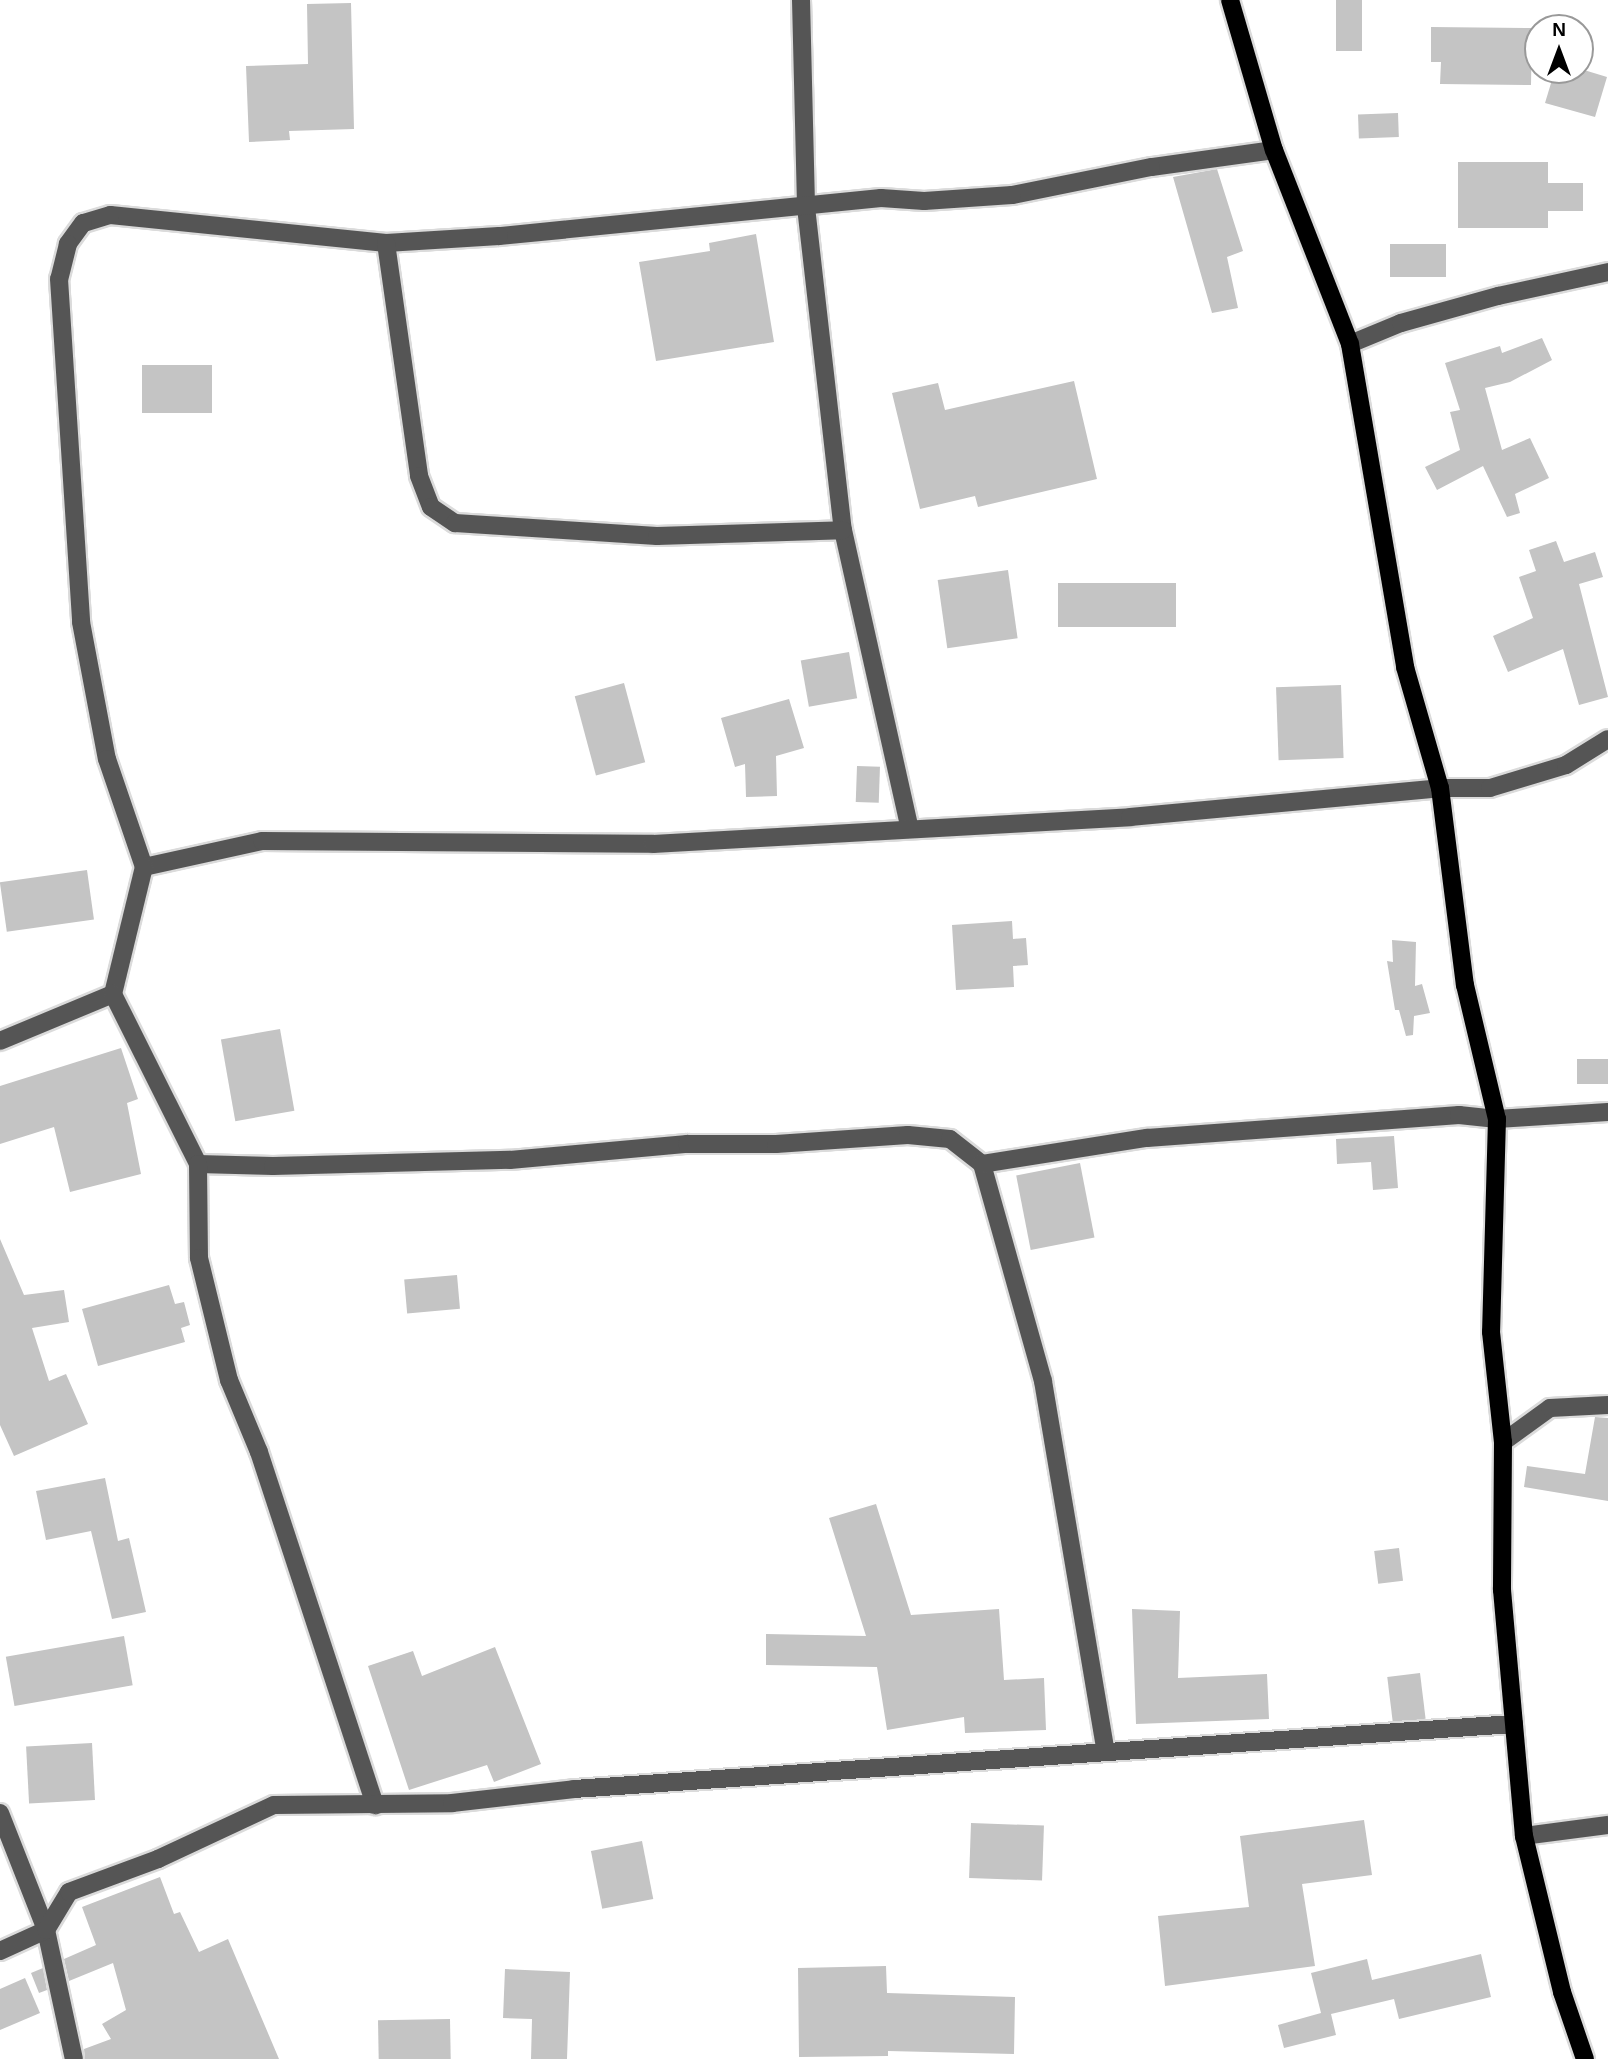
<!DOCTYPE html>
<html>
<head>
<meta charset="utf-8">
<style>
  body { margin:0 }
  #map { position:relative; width:1608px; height:2059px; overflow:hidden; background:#fff; font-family:Helvetica,sans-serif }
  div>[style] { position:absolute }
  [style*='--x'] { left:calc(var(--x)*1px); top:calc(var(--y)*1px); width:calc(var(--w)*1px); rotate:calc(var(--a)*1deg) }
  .building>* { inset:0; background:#c4c4c4; transform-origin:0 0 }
  .roads { filter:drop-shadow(2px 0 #dbdbdb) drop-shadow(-2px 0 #dbdbdb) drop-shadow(0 2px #dbdbdb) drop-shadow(0 -2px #dbdbdb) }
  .minor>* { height:18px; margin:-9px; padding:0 9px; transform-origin:9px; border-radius:9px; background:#555 }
  .major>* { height:18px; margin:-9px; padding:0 9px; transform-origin:9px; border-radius:9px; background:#000 }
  span { translate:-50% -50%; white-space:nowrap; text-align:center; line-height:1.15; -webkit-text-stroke:6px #fff; paint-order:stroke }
  .north { position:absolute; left:1524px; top:14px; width:70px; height:70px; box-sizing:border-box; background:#fff; border:2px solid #999; border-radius:50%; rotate:0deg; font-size:19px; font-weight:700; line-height:28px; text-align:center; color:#000 }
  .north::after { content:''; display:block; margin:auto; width:24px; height:32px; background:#000; clip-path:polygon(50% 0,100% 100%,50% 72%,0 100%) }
</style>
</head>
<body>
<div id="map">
  <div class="building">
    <div style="left:1336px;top:0;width:26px;height:51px"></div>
    <div style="clip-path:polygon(351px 3px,354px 129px,289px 131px,290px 140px,249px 142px,246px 66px,308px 64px,307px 4px)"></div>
    <div style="clip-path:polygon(1431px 27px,1532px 28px,1531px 85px,1440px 84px,1441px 62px,1431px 62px)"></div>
    <div style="clip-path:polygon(1555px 70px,1584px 70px,1607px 77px,1595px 117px,1545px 103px)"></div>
    <div style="left:1398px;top:113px;width:24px;height:40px;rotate:88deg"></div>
    <div style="clip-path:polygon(1458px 162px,1548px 162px,1548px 183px,1583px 183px,1583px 211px,1548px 211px,1548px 228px,1458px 228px)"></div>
    <div style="clip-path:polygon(1217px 169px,1243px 251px,1227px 257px,1238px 308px,1212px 313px,1173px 177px)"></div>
    <div style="clip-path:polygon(756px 234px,774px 342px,656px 361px,639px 262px,710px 251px,709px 243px)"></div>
    <div style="left:1446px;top:244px;width:33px;height:56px;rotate:90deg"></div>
    <div style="clip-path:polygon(1542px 338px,1552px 360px,1510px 382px,1485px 388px,1502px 450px,1530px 438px,1549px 478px,1515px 494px,1520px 513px,1507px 517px,1483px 466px,1437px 490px,1425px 467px,1460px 450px,1450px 412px,1460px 410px,1445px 363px,1500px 346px,1502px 353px)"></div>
    <div style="left:142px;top:365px;width:70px;height:48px"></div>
    <div style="clip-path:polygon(1074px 381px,1097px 479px,978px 507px,975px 496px,920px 509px,892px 393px,938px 383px,945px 410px)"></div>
    <div style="clip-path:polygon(1556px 541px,1564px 562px,1595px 552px,1603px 577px,1579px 584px,1608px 697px,1579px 705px,1563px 649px,1508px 672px,1493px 636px,1533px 618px,1519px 577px,1536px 571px,1529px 550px)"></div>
    <div style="left:1008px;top:570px;width:69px;height:71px;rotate:82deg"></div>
    <div style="left:1058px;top:583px;width:118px;height:44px"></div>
    <div style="left:849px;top:652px;width:47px;height:49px;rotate:80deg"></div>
    <div style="left:624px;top:683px;width:82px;height:51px;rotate:75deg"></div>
    <div style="left:1341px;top:685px;width:73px;height:65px;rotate:88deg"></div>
    <div style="clip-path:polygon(789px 699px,804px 748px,776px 756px,777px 796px,746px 797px,745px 764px,735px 767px,721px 718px)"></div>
    <div style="left:857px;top:766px;width:23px;height:36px;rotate:2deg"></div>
    <div style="left:87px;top:870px;width:50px;height:88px;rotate:82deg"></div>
    <div style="clip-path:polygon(1012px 921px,1013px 939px,1026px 938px,1028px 965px,1013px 966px,1014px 987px,956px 990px,952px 925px)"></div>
    <div style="clip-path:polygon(1392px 940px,1416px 942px,1415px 986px,1422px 984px,1430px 1013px,1414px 1016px,1413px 1035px,1406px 1036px,1399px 1010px,1395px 1010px,1387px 961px,1393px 962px)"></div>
    <div style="left:280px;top:1029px;width:83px;height:60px;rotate:80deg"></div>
    <div style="clip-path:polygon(121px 1048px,138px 1099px,127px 1103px,141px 1174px,70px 1192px,54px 1127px,0 1144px,0 1086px)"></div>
    <div style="left:1577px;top:1059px;width:31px;height:25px"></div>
    <div style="clip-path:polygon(1394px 1136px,1398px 1188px,1373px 1190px,1371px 1162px,1337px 1164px,1336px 1139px)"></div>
    <div style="left:1080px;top:1163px;width:76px;height:65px;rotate:79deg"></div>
    <div style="clip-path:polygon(0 1239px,24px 1295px,64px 1290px,69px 1322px,32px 1328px,49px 1381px,66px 1374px,88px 1424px,14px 1456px,0 1425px)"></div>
    <div style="left:457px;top:1275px;width:34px;height:53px;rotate:85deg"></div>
    <div style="clip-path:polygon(169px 1285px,175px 1304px,184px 1302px,190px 1325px,181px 1328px,185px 1342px,98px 1366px,82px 1309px)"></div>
    <div style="clip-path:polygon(1595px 1417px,1608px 1418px,1608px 1501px,1524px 1487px,1527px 1466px,1585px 1474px)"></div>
    <div style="clip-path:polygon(105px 1478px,118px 1541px,129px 1538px,146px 1612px,112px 1619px,91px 1531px,46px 1540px,36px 1491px)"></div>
    <div style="clip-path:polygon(876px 1504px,911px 1615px,999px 1609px,1004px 1680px,1044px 1678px,1046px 1730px,965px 1733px,964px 1717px,887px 1730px,877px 1667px,766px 1665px,766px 1634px,866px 1636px,829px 1518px)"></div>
    <div style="left:1399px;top:1548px;width:33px;height:25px;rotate:83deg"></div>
    <div style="clip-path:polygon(1132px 1609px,1180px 1611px,1178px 1678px,1267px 1674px,1269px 1719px,1136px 1724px)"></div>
    <div style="left:124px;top:1636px;width:50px;height:120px;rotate:80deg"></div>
    <div style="clip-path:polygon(495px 1647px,541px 1764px,494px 1782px,487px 1765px,409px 1790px,368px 1666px,413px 1651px,422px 1676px)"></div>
    <div style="left:1420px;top:1673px;width:46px;height:33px;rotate:83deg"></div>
    <div style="left:92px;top:1743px;width:57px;height:66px;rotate:87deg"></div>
    <div style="clip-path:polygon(1364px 1820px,1372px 1875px,1302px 1884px,1315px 1966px,1165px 1986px,1158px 1916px,1249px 1907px,1240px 1836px)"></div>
    <div style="left:971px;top:1823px;width:73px;height:55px;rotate:2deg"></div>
    <div style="left:642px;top:1841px;width:59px;height:52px;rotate:79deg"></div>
    <div style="clip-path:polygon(160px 1877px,174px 1914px,180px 1912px,199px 1952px,228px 1939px,279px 2059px,85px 2059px,84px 2049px,111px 2039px,102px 2024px,126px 2010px,113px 1963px,69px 1981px,64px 1959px,96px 1945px,82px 1907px)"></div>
    <div style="clip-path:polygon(1481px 1954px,1491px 1997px,1399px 2019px,1394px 1999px,1331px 2014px,1336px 2035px,1284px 2048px,1278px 2025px,1321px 2013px,1311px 1973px,1367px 1959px,1372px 1980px)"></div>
    <div style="clip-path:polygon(886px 1966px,887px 1993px,1015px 1997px,1014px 2054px,888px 2051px,888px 2056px,799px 2057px,798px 1968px)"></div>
    <div style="clip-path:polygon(43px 1968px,47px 1990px,39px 1993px,31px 1973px)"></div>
    <div style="clip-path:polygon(505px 1969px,570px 1972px,567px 2059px,531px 2059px,532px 2019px,503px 2018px)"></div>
    <div style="clip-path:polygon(25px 1978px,40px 2013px,0 2030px,0 1989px)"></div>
    <div style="left:450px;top:2019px;width:40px;height:72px;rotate:89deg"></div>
  </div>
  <div class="roads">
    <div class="minor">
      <div style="--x:801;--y:0;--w:207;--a:88.6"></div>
      <div style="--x:806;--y:207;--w:325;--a:83.5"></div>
      <div style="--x:843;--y:530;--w:306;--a:77.4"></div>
      <div style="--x:1274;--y:150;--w:124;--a:172.1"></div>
      <div style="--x:1151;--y:167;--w:142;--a:168.6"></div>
      <div style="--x:1012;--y:195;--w:88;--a:176.1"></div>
      <div style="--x:924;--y:201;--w:43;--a:-176"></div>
      <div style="--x:881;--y:198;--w:384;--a:174.3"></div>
      <div style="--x:499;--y:236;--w:113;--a:176.5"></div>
      <div style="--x:386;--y:243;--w:277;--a:-174.2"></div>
      <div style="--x:110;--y:215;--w:28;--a:163"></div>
      <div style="--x:83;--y:223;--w:26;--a:126"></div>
      <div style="--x:68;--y:244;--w:36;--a:104"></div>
      <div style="--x:59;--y:279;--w:344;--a:86.3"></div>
      <div style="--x:81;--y:622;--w:139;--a:79.3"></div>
      <div style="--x:107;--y:759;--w:114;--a:71.1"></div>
      <div style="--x:144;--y:867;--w:121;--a:-12.4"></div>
      <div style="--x:262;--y:841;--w:391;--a:0.4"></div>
      <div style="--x:653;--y:844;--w:478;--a:-3.2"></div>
      <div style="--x:1130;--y:817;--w:311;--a:-5.3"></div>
      <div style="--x:1440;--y:788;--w:50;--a:0"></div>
      <div style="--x:1490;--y:788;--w:79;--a:-16.8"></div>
      <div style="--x:1566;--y:765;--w:49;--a:-31.8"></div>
      <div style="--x:386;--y:243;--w:235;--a:81.9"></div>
      <div style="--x:419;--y:476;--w:33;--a:69"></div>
      <div style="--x:431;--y:507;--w:29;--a:34"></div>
      <div style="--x:455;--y:523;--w:202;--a:3.7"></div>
      <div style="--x:657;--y:536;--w:186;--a:-1.8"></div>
      <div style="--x:1350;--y:344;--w:55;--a:-22.4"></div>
      <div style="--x:1401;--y:323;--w:101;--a:-15.6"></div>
      <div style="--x:1498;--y:296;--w:113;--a:-12.3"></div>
      <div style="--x:113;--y:994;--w:131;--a:-76.3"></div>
      <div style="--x:0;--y:1041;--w:122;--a:-22.6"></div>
      <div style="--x:113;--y:994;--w:190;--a:63.4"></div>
      <div style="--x:198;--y:1164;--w:75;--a:1.5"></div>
      <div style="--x:273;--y:1166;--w:237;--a:-1.5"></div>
      <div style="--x:510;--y:1160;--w:178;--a:-5.2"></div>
      <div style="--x:687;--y:1144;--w:89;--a:0"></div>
      <div style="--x:776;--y:1144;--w:132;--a:-3.9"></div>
      <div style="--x:908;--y:1135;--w:42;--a:5.4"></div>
      <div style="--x:950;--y:1139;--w:41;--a:38"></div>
      <div style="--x:982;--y:1164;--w:225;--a:74.3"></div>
      <div style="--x:1043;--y:1381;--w:376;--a:80.4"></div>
      <div style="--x:198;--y:1164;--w:94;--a:89.4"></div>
      <div style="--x:199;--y:1258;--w:126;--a:76.2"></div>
      <div style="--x:229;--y:1380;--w:78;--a:67.4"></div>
      <div style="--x:259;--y:1452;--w:372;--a:71.8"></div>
      <div style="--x:982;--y:1164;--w:167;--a:-9"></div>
      <div style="--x:1147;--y:1138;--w:313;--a:-4.2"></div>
      <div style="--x:1459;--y:1115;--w:38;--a:6"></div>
      <div style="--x:1497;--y:1119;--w:111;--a:-3.6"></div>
      <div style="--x:1503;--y:1442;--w:58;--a:-35.9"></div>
      <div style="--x:1550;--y:1408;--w:58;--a:-3"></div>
      <div style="--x:0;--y:1813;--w:126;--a:68.5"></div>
      <div style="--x:46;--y:1930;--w:132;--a:77.8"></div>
      <div style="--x:1524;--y:1836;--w:85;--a:-7.5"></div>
      <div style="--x:0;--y:1951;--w:51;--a:-24.5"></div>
      <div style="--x:46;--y:1930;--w:44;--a:-58.8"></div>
      <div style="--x:69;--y:1892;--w:95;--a:-20.3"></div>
      <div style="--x:158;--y:1859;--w:128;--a:-25"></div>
      <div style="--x:274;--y:1805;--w:178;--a:-0.6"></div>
      <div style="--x:452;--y:1803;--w:123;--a:-6.5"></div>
      <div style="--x:574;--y:1789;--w:942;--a:-3.96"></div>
    </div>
    <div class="major">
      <div style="--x:1230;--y:0;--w:156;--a:73.7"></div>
      <div style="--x:1274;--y:150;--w:208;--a:68.6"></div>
      <div style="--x:1350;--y:344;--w:328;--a:80.3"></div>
      <div style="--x:1405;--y:667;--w:126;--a:73.9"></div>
      <div style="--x:1440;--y:788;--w:199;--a:82.8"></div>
      <div style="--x:1465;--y:985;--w:138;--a:76.6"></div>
      <div style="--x:1497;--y:1119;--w:213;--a:91.6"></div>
      <div style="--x:1491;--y:1332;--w:111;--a:83.8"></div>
      <div style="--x:1503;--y:1442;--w:148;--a:90.4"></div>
      <div style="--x:1502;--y:1590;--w:247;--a:84.9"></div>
      <div style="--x:1524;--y:1836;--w:161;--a:76.3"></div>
      <div style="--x:1562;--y:1992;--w:71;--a:71.1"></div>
    </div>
  </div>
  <div class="north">N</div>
</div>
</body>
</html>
